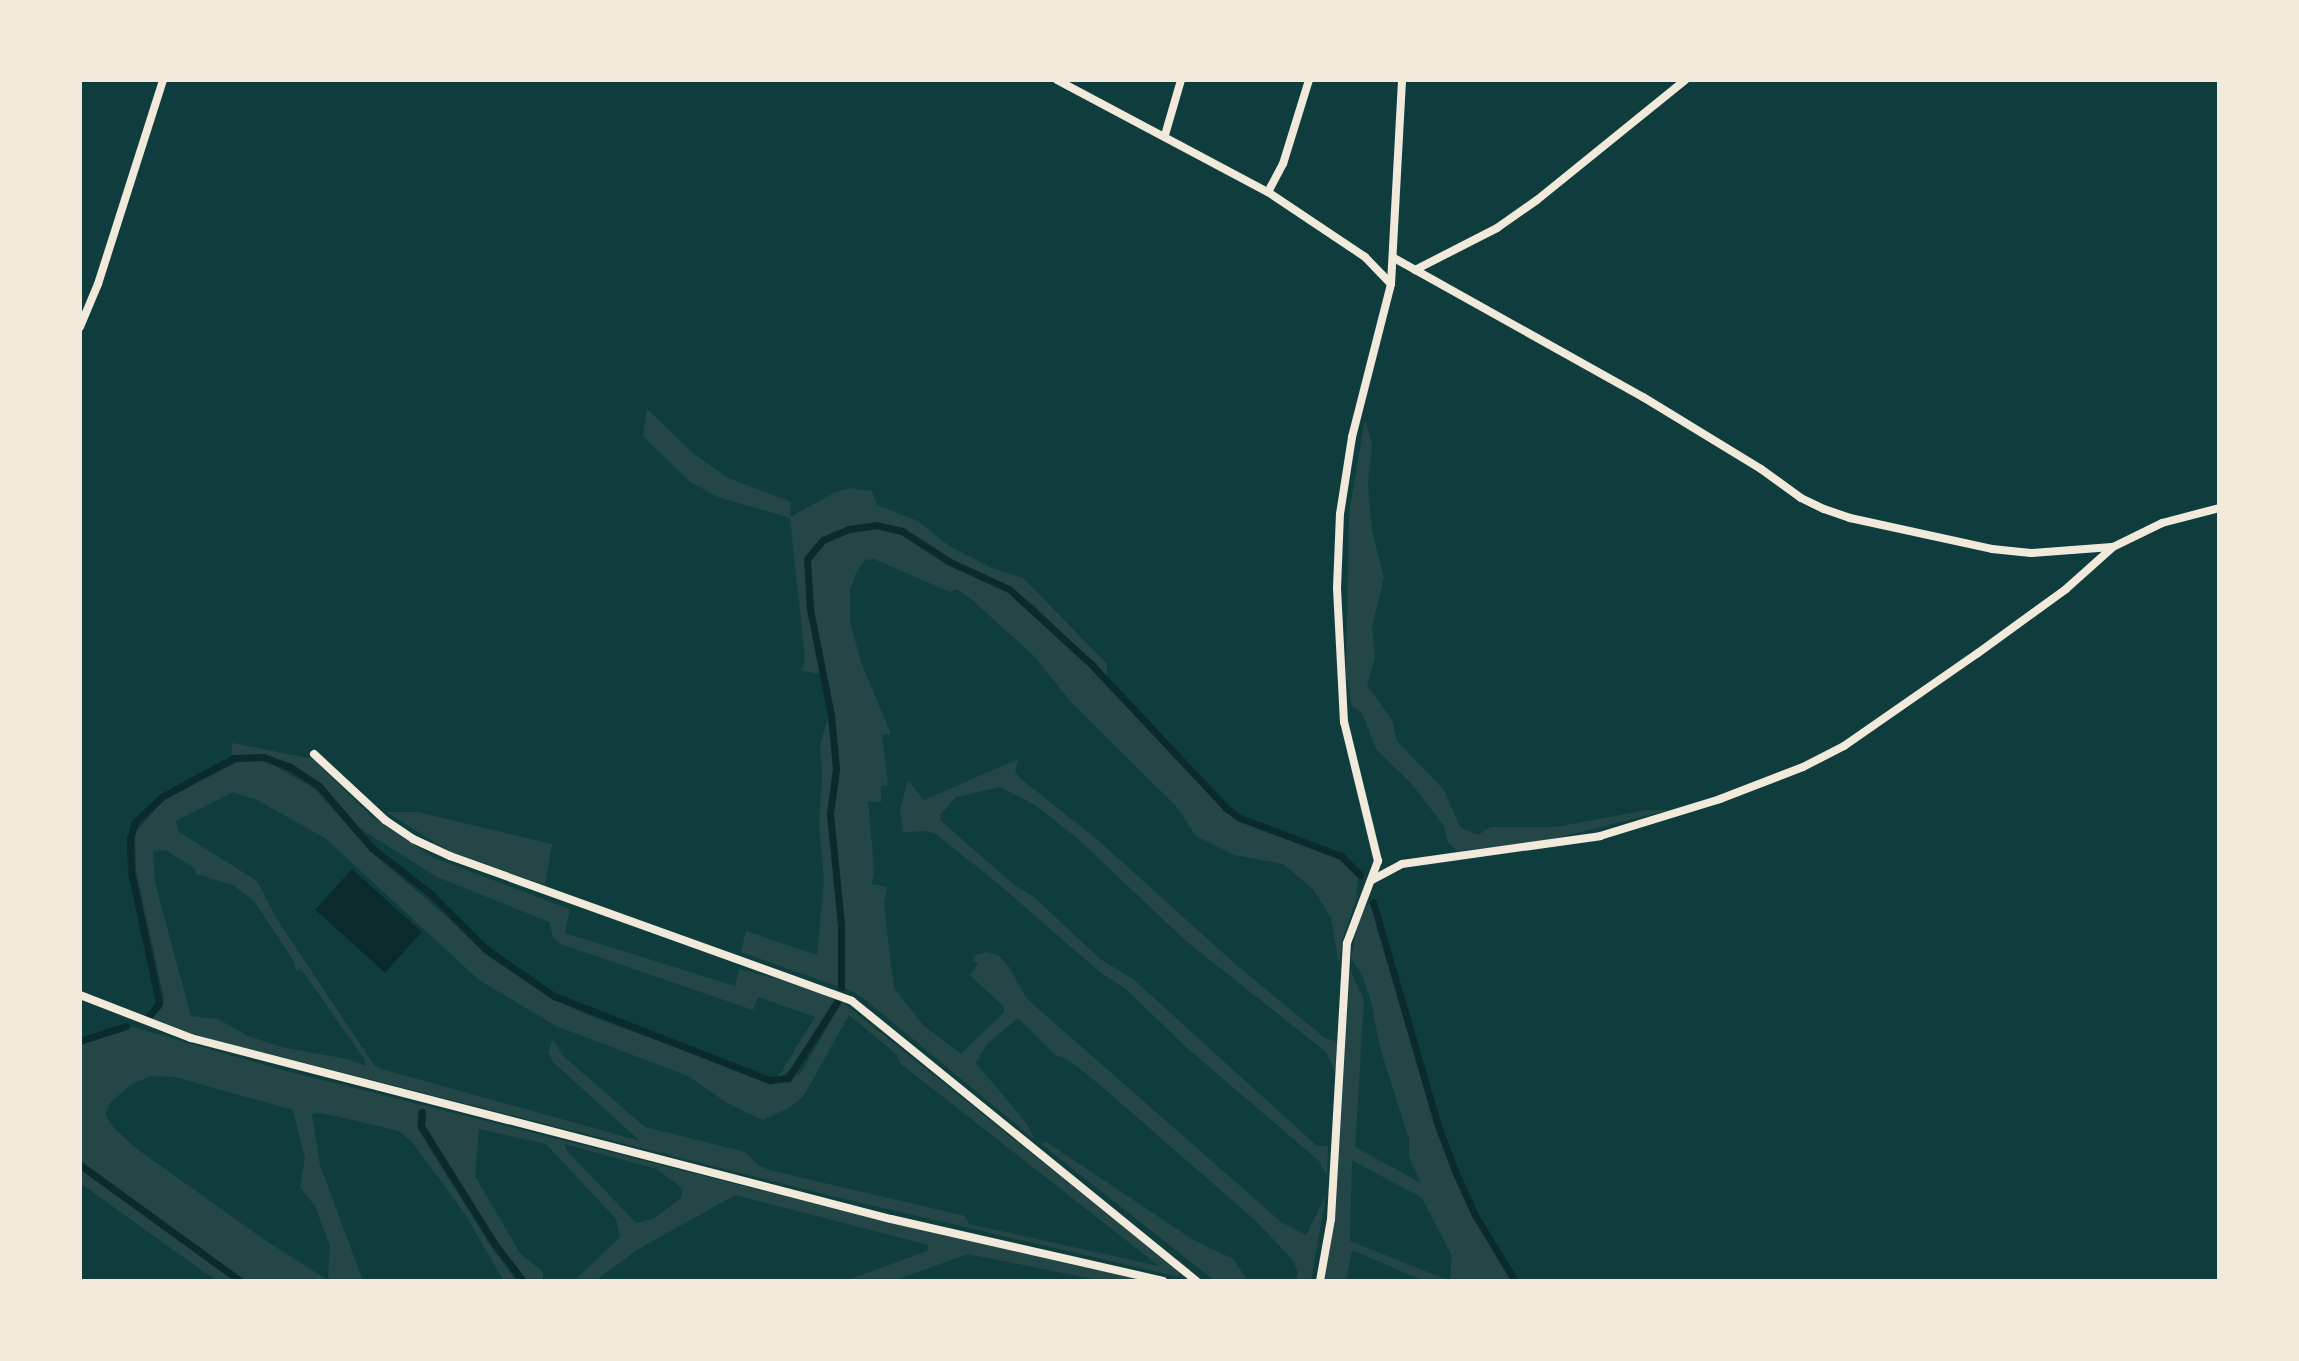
<!DOCTYPE html>
<html>
<head>
<meta charset="utf-8">
<style>
  body { margin:0 }
  #map { position:relative; width:2299px; height:1361px; overflow:hidden; background:#0f3d3e; font-family:"Titillium Web",sans-serif }
  div>[style] { position:absolute }
  [style*='--x'] { left:calc(var(--x)*1px); top:calc(var(--y)*1px); width:calc(var(--w)*1px); rotate:calc(var(--a)*1deg) }
  .green>* { inset:0; background:#244646 }
  .water>* { inset:0; background:#0a2a2b; transform-origin:0 0 }
  .stream>* { height:7px; margin:-3.5px; padding:0 3.5px; transform-origin:3.5px; border-radius:3.5px; background:#0a2a2b }
  .minor>* { height:8px; margin:-4px; padding:0 4px; transform-origin:4px; border-radius:4px; background:#f1e9da }
  span { translate:-50% -50%; white-space:nowrap; text-align:center; line-height:1.15; -webkit-text-stroke:8px #f1e9da; paint-order:stroke }
  .frame { position:absolute; inset:0; border:82px solid #f1e9da; pointer-events:none }
</style>
</head>
<body>
<div id="map">
  <div class="green">
    <div style="clip-path:polygon(647px 409px,694px 454px,728px 478px,791px 502px,790px 517px,836px 492px,849px 488px,872px 491px,877px 505px,918px 521px,949px 546px,992px 568px,1023px 578px,1107px 664px,1107px 678px,1037px 608px,1010px 587px,951px 560px,904px 529px,876px 523px,849px 527px,822px 539px,805px 558px,808px 609px,821px 674px,802px 671px,805px 659px,790px 518px,718px 497px,690px 482px,643px 436px)"></div>
    <div style="clip-path:polygon(1365px 419px,1372px 444px,1368px 485px,1372px 531px,1384px 577px,1372px 627px,1375px 658px,1367px 685px,1392px 720px,1397px 741px,1444px 790px,1460px 827px,1478px 835px,1491px 827px,1556px 827px,1647px 810px,1670px 810px,1548px 840px,1457px 851px,1448px 842px,1444px 826px,1411px 783px,1376px 749px,1362px 713px,1352px 706px,1346px 674px,1349px 513px)"></div>
    <div style="clip-path:polygon(876px 527px,902px 533px,949px 564px,1007px 591px,1090px 666px,1225px 810px,1239px 819px,1339px 858px,1358px 876px,1356px 901px,1343px 937px,1339px 964px,1331px 918px,1313px 889px,1283px 864px,1234px 855px,1196px 836px,1176px 806px,1070px 701px,1034px 656px,971px 599px,957px 589px,950px 592px,874px 559px,865px 560px,856px 573px,850px 590px,850px 622px,861px 662px,891px 734px,882px 735px,888px 785px,881px 786px,881px 802px,868px 801px,874px 868px,872px 884px,887px 887px,884px 905px,894px 988px,923px 1025px,961px 1054px,1004px 1012px,1004px 1007px,970px 975px,978px 964px,973px 960px,976px 955px,986px 952px,998px 955px,1009px 967px,1026px 998px,1281px 1222px,1306px 1235px,1326px 1195px,1311px 1281px,1296px 1281px,1298px 1271px,1291px 1258px,1256px 1221px,1100px 1085px,1070px 1061px,1054px 1054px,1018px 1018px,987px 1044px,976px 1063px,1027px 1124px,1034px 1139px,863px 998px,843px 987px,843px 924px,832px 813px,838px 769px,834px 715px,812px 609px,809px 559px,824px 542px,850px 531px)"></div>
    <div style="clip-path:polygon(829px 716px,833px 768px,828px 813px,838px 925px,839px 987px,741px 952px,746px 931px,817px 955px,824px 880px,819px 824px,822px 776px,820px 744px)"></div>
    <div style="clip-path:polygon(232px 743px,313px 759px,370px 815px,432px 857px,570px 909px,565px 933px,735px 986px,739px 969px,812px 988px,835px 1000px,792px 1069px,778px 1077px,815px 1017px,758px 997px,753px 1010px,561px 944px,553px 938px,549px 922px,437px 877px,359px 828px,323px 786px,292px 764px,260px 755px,232px 756px)"></div>
    <div style="clip-path:polygon(1018px 759px,1015px 772px,1021px 779px,1099px 841px,1234px 963px,1325px 1038px,1339px 1042px,1335px 1072px,1326px 1052px,1186px 941px,1077px 838px,1035px 805px,1000px 787px,956px 797px,940px 815px,941px 821px,1014px 885px,1034px 897px,1100px 959px,1133px 979px,1317px 1146px,1328px 1146px,1327px 1176px,1319px 1161px,1188px 1049px,1126px 989px,1100px 972px,995px 881px,937px 835px,928px 831px,903px 832px,900px 809px,908px 780px,924px 800px)"></div>
    <div style="clip-path:polygon(evenodd,266px 761px,315px 789px,370px 851px,446px 916px,485px 954px,552px 999px,595px 1018px,776px 1083px,800px 1074px,842px 1002px,1179px 1271px,1179px 1277px,823px 1194px,191px 1034px,150px 1020px,162px 1008px,164px 999px,136px 871px,135px 833px,164px 800px,238px 762px,266px 761px,233px 792px,257px 800px,325px 838px,479px 980px,556px 1026px,688px 1076px,727px 1103px,763px 1120px,789px 1108px,803px 1097px,849px 1015px,896px 1054px,901px 1064px,1159px 1266px,969px 1224px,965px 1216px,769px 1170px,758px 1165px,745px 1152px,645px 1127px,563px 1056px,553px 1039px,548px 1052px,553px 1062px,640px 1141px,381px 1069px,374px 1065px,277px 919px,257px 881px,179px 832px,175px 821px,233px 792px,266px 761px,165px 850px,194px 868px,197px 874px,233px 885px,254px 901px,293px 960px,296px 971px,301px 969px,365px 1060px,365px 1066px,348px 1059px,281px 1047px,248px 1036px,218px 1019px,191px 1016px,155px 883px,153px 851px,165px 850px)"></div>
    <div style="clip-path:polygon(386px 812px,417px 812px,552px 844px,545px 885px,449px 851px)"></div>
    <div style="clip-path:polygon(evenodd,1370px 903px,1435px 1124px,1473px 1216px,1513px 1281px,1424px 1281px,1352px 1250px,1346px 1281px,1324px 1281px,1335px 1220px,1350px 970px,1364px 1000px,1355px 1147px,1421px 1183px,1409px 1157px,1409px 1139px,1381px 1051px,1370px 998px,1362px 975px,1351px 958px,1360px 912px,1370px 903px,1352px 1160px,1422px 1198px,1452px 1256px,1450px 1281px,1350px 1241px,1352px 1160px)"></div>
    <div style="clip-path:polygon(evenodd,133px 1027px,275px 1068px,828px 1207px,1148px 1281px,1103px 1281px,968px 1254px,893px 1281px,845px 1281px,927px 1251px,929px 1245px,735px 1195px,637px 1250px,595px 1281px,574px 1281px,620px 1237px,616px 1219px,546px 1144px,479px 1129px,475px 1176px,520px 1253px,543px 1272px,543px 1281px,527px 1281px,496px 1241px,424px 1125px,423px 1110px,418px 1112px,417px 1128px,490px 1245px,516px 1281px,504px 1281px,465px 1214px,411px 1141px,399px 1131px,322px 1113px,312px 1114px,320px 1165px,363px 1281px,246px 1281px,80px 1160px,80px 1045px,133px 1027px,150px 1076px,175px 1077px,293px 1110px,305px 1158px,300px 1187px,315px 1206px,330px 1246px,328px 1280px,269px 1243px,137px 1149px,114px 1128px,105px 1114px,111px 1102px,129px 1086px,150px 1076px,133px 1027px,564px 1144px,657px 1169px,679px 1186px,683px 1192px,680px 1199px,653px 1219px,636px 1223px,567px 1151px,564px 1144px)"></div>
    <div style="clip-path:polygon(1046px 1142px,1190px 1238px,1233px 1259px,1248px 1281px,1215px 1281px,1041px 1144px)"></div>
    <div style="clip-path:polygon(80px 1168px,148px 1216px,236px 1281px,219px 1281px,204px 1272px,80px 1183px)"></div>
  </div>
  <div class="water">
    <div style="left:352px;top:869px;width:94px;height:55px;rotate:42deg"></div>
  </div>
  <div class="stream">
    <div style="--x:1373;--y:902;--w:230;--a:73.8"></div>
    <div style="--x:1437;--y:1123;--w:51;--a:69.4"></div>
    <div style="--x:1455;--y:1171;--w:48;--a:65.6"></div>
    <div style="--x:1475;--y:1215;--w:77;--a:58.8"></div>
    <div style="--x:841;--y:987;--w:63;--a:-90"></div>
    <div style="--x:841;--y:924;--w:112;--a:-95.7"></div>
    <div style="--x:830;--y:813;--w:44;--a:-82.2"></div>
    <div style="--x:836;--y:769;--w:54;--a:-95.3"></div>
    <div style="--x:831;--y:715;--w:108;--a:-101.2"></div>
    <div style="--x:810;--y:609;--w:50;--a:-93.4"></div>
    <div style="--x:807;--y:559;--w:25;--a:-50"></div>
    <div style="--x:823;--y:540;--w:28;--a:-23"></div>
    <div style="--x:849;--y:529;--w:27;--a:-8"></div>
    <div style="--x:876;--y:525;--w:27;--a:13"></div>
    <div style="--x:902;--y:531;--w:57;--a:32.9"></div>
    <div style="--x:950;--y:562;--w:65;--a:24.6"></div>
    <div style="--x:1009;--y:589;--w:111;--a:42.4"></div>
    <div style="--x:1091;--y:664;--w:197;--a:46.8"></div>
    <div style="--x:1226;--y:808;--w:17;--a:36"></div>
    <div style="--x:1240;--y:818;--w:108;--a:20.6"></div>
    <div style="--x:1341;--y:856;--w:27;--a:45"></div>
    <div style="--x:149;--y:1016;--w:16;--a:-52"></div>
    <div style="--x:159;--y:1003;--w:135;--a:-102"></div>
    <div style="--x:131;--y:871;--w:32;--a:-92"></div>
    <div style="--x:130;--y:839;--w:18;--a:-74"></div>
    <div style="--x:135;--y:822;--w:37;--a:-43"></div>
    <div style="--x:162;--y:797;--w:37;--a:-29"></div>
    <div style="--x:194;--y:779;--w:45;--a:-27.7"></div>
    <div style="--x:234;--y:758;--w:29;--a:-2"></div>
    <div style="--x:263;--y:757;--w:29;--a:20"></div>
    <div style="--x:290;--y:767;--w:35;--a:33"></div>
    <div style="--x:319;--y:786;--w:82;--a:49.5"></div>
    <div style="--x:372;--y:848;--w:75;--a:37.9"></div>
    <div style="--x:431;--y:894;--w:78;--a:45"></div>
    <div style="--x:486;--y:949;--w:83;--a:34.7"></div>
    <div style="--x:554;--y:996;--w:232;--a:21.3"></div>
    <div style="--x:770;--y:1080;--w:18;--a:-6"></div>
    <div style="--x:788;--y:1078;--w:90;--a:-57.2"></div>
    <div style="--x:80;--y:1041;--w:48;--a:-18.1"></div>
    <div style="--x:422;--y:1112;--w:14;--a:94"></div>
    <div style="--x:421;--y:1126;--w:138;--a:58"></div>
    <div style="--x:494;--y:1243;--w:48;--a:52.7"></div>
    <div style="--x:80;--y:1165;--w:198;--a:35.9"></div>
  </div>
  <div class="minor">
    <div style="--x:1057;--y:80;--w:239;--a:28"></div>
    <div style="--x:1268;--y:192;--w:117;--a:33.8"></div>
    <div style="--x:1365;--y:257;--w:37;--a:46"></div>
    <div style="--x:1165;--y:135;--w:57;--a:-73.8"></div>
    <div style="--x:1268;--y:192;--w:32;--a:-62"></div>
    <div style="--x:1283;--y:164;--w:88;--a:-72.8"></div>
    <div style="--x:1394;--y:258;--w:285;--a:29.2"></div>
    <div style="--x:1643;--y:397;--w:138;--a:31.4"></div>
    <div style="--x:1761;--y:469;--w:49;--a:35.9"></div>
    <div style="--x:1801;--y:498;--w:25;--a:26"></div>
    <div style="--x:1824;--y:509;--w:28;--a:19"></div>
    <div style="--x:1850;--y:518;--w:145;--a:12.3"></div>
    <div style="--x:1992;--y:549;--w:39;--a:6"></div>
    <div style="--x:2031;--y:553;--w:81;--a:-4.2"></div>
    <div style="--x:1415;--y:270;--w:92;--a:-27.1"></div>
    <div style="--x:1497;--y:228;--w:49;--a:-35"></div>
    <div style="--x:1537;--y:200;--w:191;--a:-39"></div>
    <div style="--x:80;--y:327;--w:47;--a:-67.3"></div>
    <div style="--x:98;--y:284;--w:214;--a:-72.3"></div>
    <div style="--x:314;--y:754;--w:97;--a:42.9"></div>
    <div style="--x:385;--y:820;--w:34;--a:34"></div>
    <div style="--x:413;--y:839;--w:41;--a:24.7"></div>
    <div style="--x:450;--y:856;--w:427;--a:19.8"></div>
    <div style="--x:852;--y:1001;--w:444;--a:39.1"></div>
    <div style="--x:1372;--y:880;--w:34;--a:-28"></div>
    <div style="--x:1402;--y:864;--w:200;--a:-8"></div>
    <div style="--x:1600;--y:836;--w:126;--a:-17.1"></div>
    <div style="--x:1720;--y:799;--w:89;--a:-21.1"></div>
    <div style="--x:1803;--y:767;--w:46;--a:-27.1"></div>
    <div style="--x:1844;--y:746;--w:163;--a:-34.8"></div>
    <div style="--x:1978;--y:653;--w:109;--a:-36"></div>
    <div style="--x:2066;--y:589;--w:63;--a:-41.8"></div>
    <div style="--x:2113;--y:547;--w:55;--a:-26.1"></div>
    <div style="--x:2162;--y:523;--w:59;--a:-14.7"></div>
    <div style="--x:80;--y:995;--w:119;--a:21.2"></div>
    <div style="--x:191;--y:1038;--w:723;--a:14.5"></div>
    <div style="--x:891;--y:1219;--w:279;--a:12.8"></div>
    <div style="--x:1320;--y:1281;--w:63;--a:-79.9"></div>
    <div style="--x:1331;--y:1219;--w:276;--a:-86.7"></div>
    <div style="--x:1347;--y:943;--w:88;--a:-69.3"></div>
    <div style="--x:1378;--y:861;--w:143;--a:-103.7"></div>
    <div style="--x:1344;--y:722;--w:134;--a:-93"></div>
    <div style="--x:1337;--y:588;--w:74;--a:-87.7"></div>
    <div style="--x:1340;--y:514;--w:78;--a:-81.1"></div>
    <div style="--x:1352;--y:437;--w:158;--a:-75.7"></div>
    <div style="--x:1391;--y:284;--w:204;--a:-86.9"></div>
  </div>
  <div class="frame"></div>
</div>
</body>
</html>
